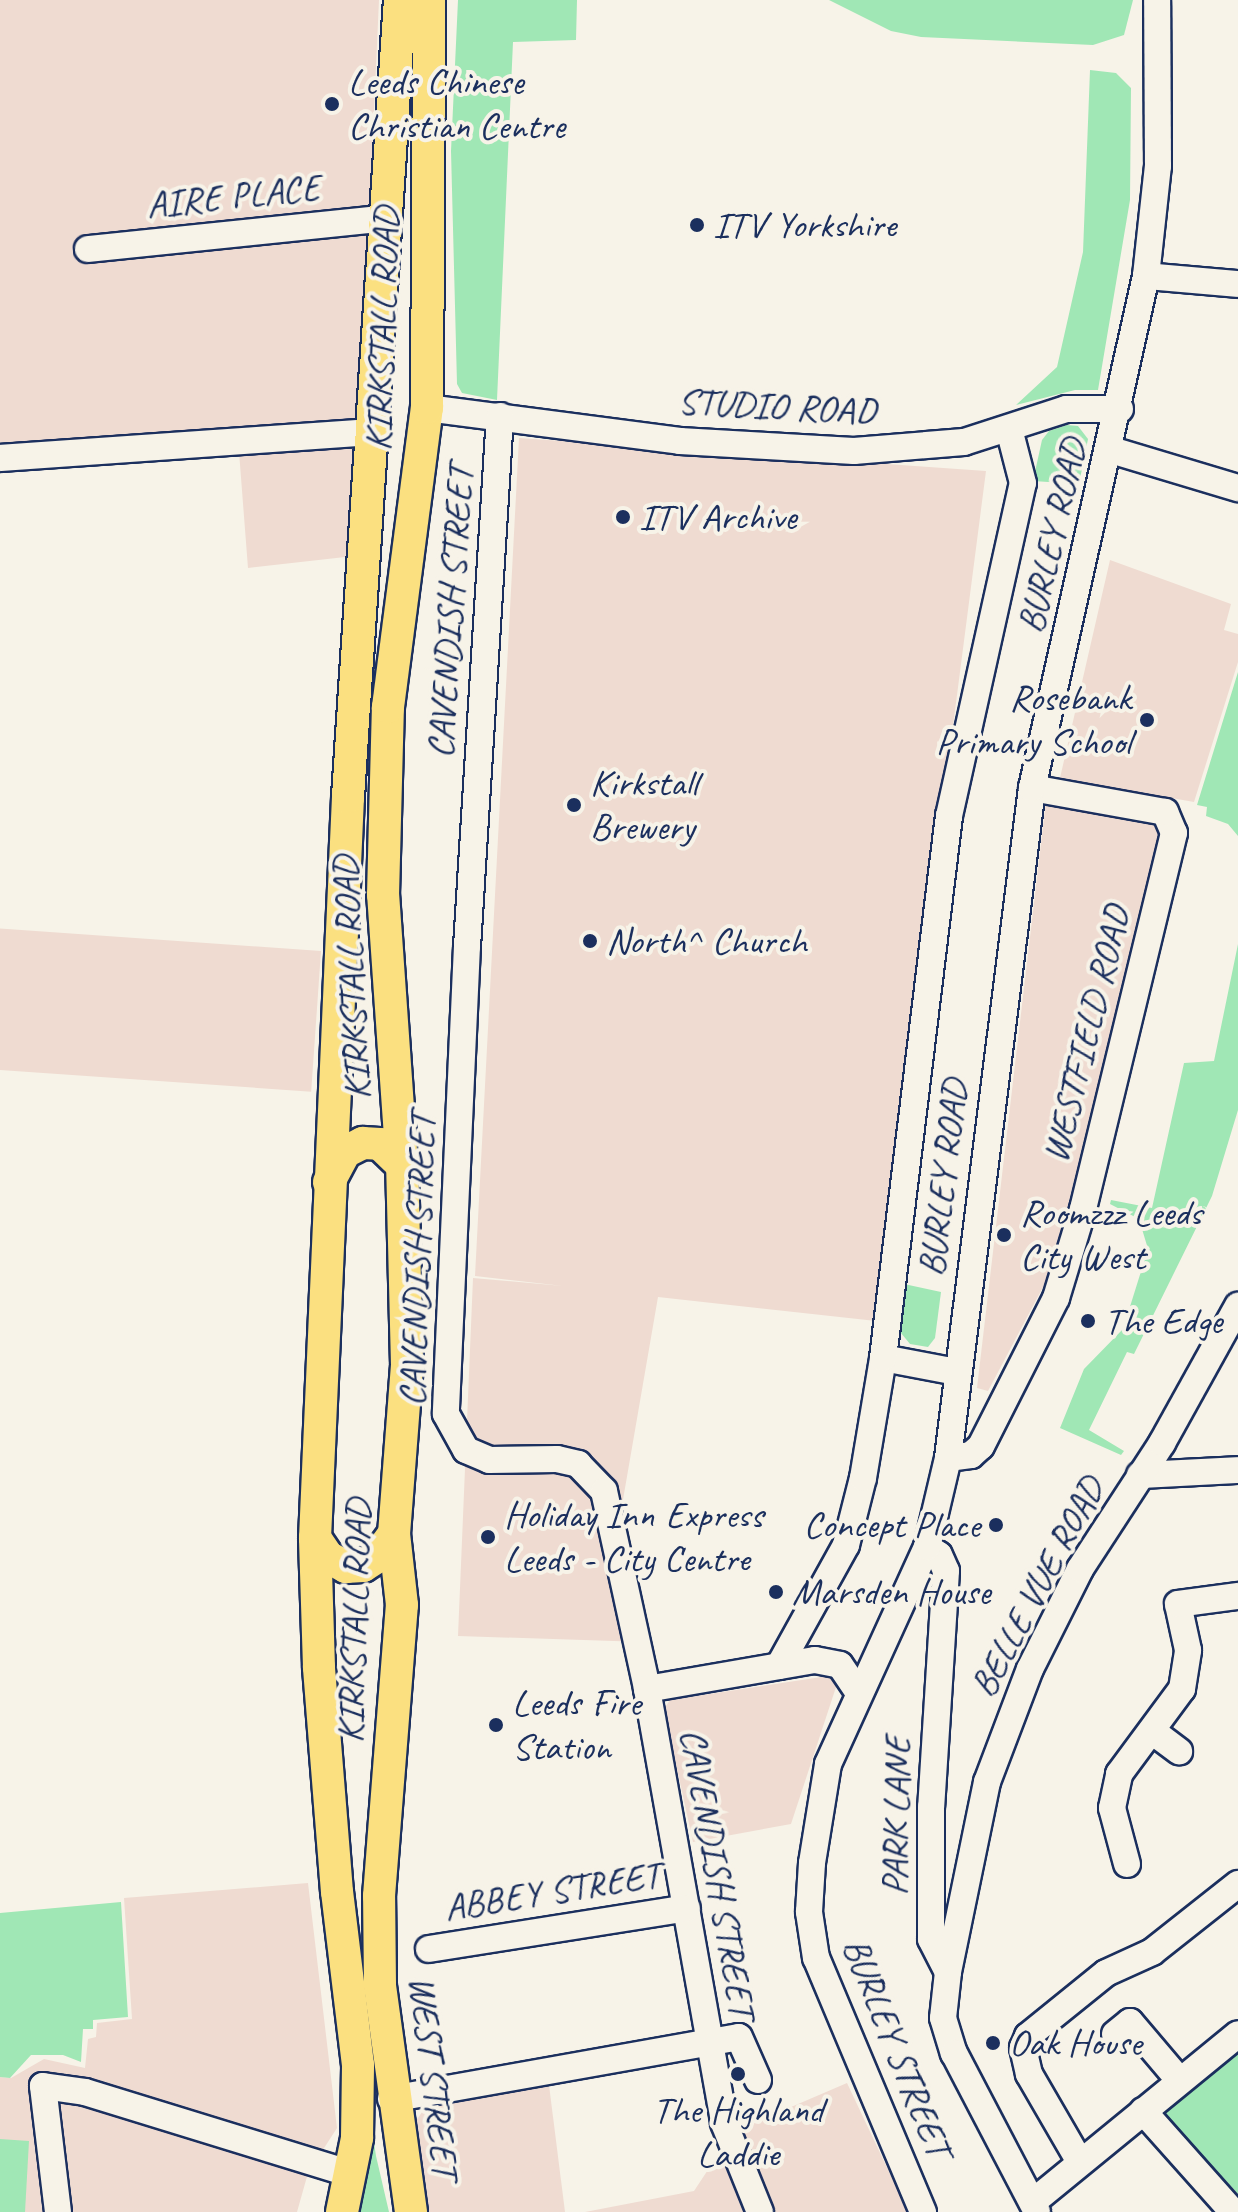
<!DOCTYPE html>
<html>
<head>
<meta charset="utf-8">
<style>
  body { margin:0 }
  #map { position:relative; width:1238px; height:2212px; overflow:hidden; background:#f7f3e8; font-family:Caveat,sans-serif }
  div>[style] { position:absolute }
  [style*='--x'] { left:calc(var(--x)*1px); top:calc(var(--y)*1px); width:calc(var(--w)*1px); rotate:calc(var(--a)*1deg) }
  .built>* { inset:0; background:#efdbd1; transform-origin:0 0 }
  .green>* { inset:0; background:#a0e7b5 }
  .roads { filter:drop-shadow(2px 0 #1b2f5e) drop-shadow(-2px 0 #1b2f5e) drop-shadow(0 2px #1b2f5e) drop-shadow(0 -2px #1b2f5e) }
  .minor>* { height:26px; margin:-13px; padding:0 13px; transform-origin:13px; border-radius:13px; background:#f7f3e8 }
  .major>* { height:32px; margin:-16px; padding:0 16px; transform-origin:16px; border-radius:16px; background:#fbe080 }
  .dots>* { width:22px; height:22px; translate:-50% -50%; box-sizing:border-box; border:4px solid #f7f3e8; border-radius:50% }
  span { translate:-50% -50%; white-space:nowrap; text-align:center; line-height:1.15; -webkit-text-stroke:8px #f7f3e8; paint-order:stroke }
  .poi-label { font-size:38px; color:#1b2f5e }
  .left { translate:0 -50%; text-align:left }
  .right { translate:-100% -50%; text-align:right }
  .street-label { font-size:38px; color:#1b2f5e }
</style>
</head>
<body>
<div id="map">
  <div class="built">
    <div style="clip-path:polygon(0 0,379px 0,354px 556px,248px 568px,237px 426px,0 446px)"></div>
    <div style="clip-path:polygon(519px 438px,986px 471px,876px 1321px,658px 1297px,620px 1517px,644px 1642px,458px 1636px,473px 1278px,563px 1286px,475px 1276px)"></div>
    <div style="clip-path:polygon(1110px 560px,1231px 604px,1224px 630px,1238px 634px,1238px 662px,1194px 802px,1060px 778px)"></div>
    <div style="clip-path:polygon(1046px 801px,1163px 823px,1052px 1270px,988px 1391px,977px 1388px)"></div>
    <div style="left:321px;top:951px;width:141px;height:322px;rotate:94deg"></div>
    <div style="clip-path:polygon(828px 1676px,837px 1684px,791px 1824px,693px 1842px,664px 1709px,670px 1700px)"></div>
    <div style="clip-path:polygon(308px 1883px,337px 2128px,308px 2173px,297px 2212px,0 2212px,0 2077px,11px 2078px,44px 2059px,85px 2068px,88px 2039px,96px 2037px,97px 2023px,132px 2019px,124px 1898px)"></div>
    <div style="clip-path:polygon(847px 2083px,908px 2212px,585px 2212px,694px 2191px,733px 2132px)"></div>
    <div style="clip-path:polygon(549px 2085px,565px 2212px,423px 2212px,404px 2139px,430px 2100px)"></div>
  </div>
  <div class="green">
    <div style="clip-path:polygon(458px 0,577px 0,576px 40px,513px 42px,497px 400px,462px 393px,457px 384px,451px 151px)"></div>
    <div style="clip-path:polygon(829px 0,1133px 0,1124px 35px,1093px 45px,921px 37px,891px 31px)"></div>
    <div style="clip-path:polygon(1090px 70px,1116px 73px,1131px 88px,1130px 200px,1098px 390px,1075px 390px,1016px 405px,1057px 367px,1083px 252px)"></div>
    <div style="clip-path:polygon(1067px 425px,1078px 426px,1088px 439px,1079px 484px,1033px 481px,1042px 440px,1049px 431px)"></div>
    <div style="clip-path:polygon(1238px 672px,1238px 836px,1228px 824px,1206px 816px,1207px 807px,1197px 805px)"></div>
    <div style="clip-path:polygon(1238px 944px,1238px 1110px,1212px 1196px,1134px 1354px,1127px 1352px,1089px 1430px,1124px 1451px,1121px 1455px,1060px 1428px,1084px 1369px,1123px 1329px,1148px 1249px,1139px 1219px,1110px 1204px,1111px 1200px,1152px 1208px,1184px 1063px,1214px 1061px)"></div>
    <div style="clip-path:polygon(904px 1284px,941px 1292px,935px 1338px,928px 1347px,910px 1344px,901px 1333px)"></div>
    <div style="clip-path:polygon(121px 1902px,128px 2017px,93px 2020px,93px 2029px,83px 2029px,81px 2062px,63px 2055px,31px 2055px,10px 2078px,0 2077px,0 1913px)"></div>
    <div style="clip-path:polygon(1238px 2054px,1238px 2194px,1164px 2114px)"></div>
    <div style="clip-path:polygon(367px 2096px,376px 2156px,389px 2212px,345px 2212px)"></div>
    <div style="clip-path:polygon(0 2139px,29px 2141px,25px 2212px,0 2212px)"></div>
  </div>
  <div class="roads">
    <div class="minor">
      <div style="--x:88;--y:249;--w:300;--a:-5.9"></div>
      <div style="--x:1146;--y:276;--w:92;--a:5"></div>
      <div style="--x:427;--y:408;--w:255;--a:7.4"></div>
      <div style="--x:680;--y:441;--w:174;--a:3.3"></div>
      <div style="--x:854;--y:451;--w:110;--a:-4.7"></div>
      <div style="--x:964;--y:442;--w:107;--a:-17.9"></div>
      <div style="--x:1066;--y:409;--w:54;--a:0"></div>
      <div style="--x:500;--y:416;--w:531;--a:93.56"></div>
      <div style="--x:467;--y:946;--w:468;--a:92.6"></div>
      <div style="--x:446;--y:1414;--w:41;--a:60.9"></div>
      <div style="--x:466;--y:1450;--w:25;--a:23"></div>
      <div style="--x:489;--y:1460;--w:68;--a:-0.8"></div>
      <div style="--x:557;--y:1459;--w:22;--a:13"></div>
      <div style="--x:578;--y:1464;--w:37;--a:46"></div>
      <div style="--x:604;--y:1491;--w:203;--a:77.7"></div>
      <div style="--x:647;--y:1689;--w:441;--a:79.9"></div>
      <div style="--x:724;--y:2123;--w:96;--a:68"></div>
      <div style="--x:1111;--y:450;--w:133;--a:16.7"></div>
      <div style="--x:0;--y:458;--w:374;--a:-4"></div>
      <div style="--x:883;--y:1358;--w:75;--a:10.7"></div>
      <div style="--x:948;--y:1458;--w:23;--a:-7"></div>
      <div style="--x:971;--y:1455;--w:13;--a:-42"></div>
      <div style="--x:981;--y:1446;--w:166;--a:-63.1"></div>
      <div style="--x:1056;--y:1298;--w:93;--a:-73.1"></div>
      <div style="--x:1083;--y:1209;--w:387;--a:-76.4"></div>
      <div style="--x:1174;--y:833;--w:23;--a:-113"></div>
      <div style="--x:1165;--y:812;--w:135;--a:-169.8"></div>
      <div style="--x:1140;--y:1475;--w:98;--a:-2.9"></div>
      <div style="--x:927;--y:1547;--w:14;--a:34"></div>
      <div style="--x:939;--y:1555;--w:17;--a:66"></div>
      <div style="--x:946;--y:1571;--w:236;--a:93.6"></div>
      <div style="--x:931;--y:1807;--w:132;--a:90"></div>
      <div style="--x:931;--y:1939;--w:37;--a:63"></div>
      <div style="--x:948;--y:1972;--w:46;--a:96.2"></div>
      <div style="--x:943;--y:2018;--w:37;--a:73"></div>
      <div style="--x:954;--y:2053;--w:179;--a:62.4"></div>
      <div style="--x:779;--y:1666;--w:138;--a:-61"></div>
      <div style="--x:846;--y:1545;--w:69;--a:-75.8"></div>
      <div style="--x:863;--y:1478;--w:122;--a:-80.5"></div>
      <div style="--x:883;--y:1358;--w:546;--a:-83.06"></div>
      <div style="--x:949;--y:816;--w:341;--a:-77.5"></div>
      <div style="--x:1023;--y:483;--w:56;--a:-104.5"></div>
      <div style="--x:647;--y:1689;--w:170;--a:-9.8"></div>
      <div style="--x:815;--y:1660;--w:25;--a:11"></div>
      <div style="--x:840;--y:1665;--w:32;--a:56"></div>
      <div style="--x:1152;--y:1731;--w:34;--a:37"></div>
      <div style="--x:1127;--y:1864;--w:58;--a:-105"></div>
      <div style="--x:1112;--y:1808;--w:35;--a:-78"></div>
      <div style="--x:1119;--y:1774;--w:106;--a:-53.5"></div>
      <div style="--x:1182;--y:1689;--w:39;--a:-81"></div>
      <div style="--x:1188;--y:1650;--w:47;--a:-102.3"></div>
      <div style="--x:1178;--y:1604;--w:61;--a:-7.6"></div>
      <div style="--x:429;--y:1949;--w:261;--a:-9"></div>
      <div style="--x:948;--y:1972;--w:194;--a:-78.4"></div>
      <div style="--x:987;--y:1782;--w:121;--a:-69.2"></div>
      <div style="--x:1030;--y:1669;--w:112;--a:-63.4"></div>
      <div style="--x:1080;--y:1569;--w:150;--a:-56.9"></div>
      <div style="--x:1162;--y:1443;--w:157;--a:-61"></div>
      <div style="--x:1115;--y:2034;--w:19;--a:-39"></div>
      <div style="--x:1130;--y:2022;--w:77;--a:49.7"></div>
      <div style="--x:391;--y:2099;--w:353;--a:-10.1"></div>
      <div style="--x:739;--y:2037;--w:47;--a:66.2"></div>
      <div style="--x:1143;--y:2111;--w:135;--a:48.3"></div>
      <div style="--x:1080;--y:2162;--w:102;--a:-120.1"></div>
      <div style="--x:1029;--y:2074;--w:27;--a:-103"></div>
      <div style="--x:1023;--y:2048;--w:13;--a:-67"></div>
      <div style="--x:1028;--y:2036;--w:100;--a:-38.9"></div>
      <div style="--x:1106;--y:1973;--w:51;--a:-24.5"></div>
      <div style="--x:1152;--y:1952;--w:110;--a:-38.3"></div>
      <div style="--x:1033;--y:2202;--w:265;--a:-39.3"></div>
      <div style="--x:58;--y:2212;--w:127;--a:-96.8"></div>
      <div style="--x:43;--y:2086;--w:42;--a:8.1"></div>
      <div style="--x:85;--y:2092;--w:278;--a:17.1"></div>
      <div style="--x:923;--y:2212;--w:276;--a:-112.8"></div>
      <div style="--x:816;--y:1958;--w:47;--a:-98.7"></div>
      <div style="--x:809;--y:1912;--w:49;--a:-86.5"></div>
      <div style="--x:812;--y:1863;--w:100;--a:-80.8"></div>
      <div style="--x:828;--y:1764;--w:239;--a:-65.5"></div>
      <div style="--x:927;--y:1547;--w:91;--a:-76.7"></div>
      <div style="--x:948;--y:1458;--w:675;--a:-82.85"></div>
      <div style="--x:1032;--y:788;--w:525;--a:-77.45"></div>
      <div style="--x:1146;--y:276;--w:111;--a:-83.8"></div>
      <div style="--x:1158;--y:166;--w:166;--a:-90.3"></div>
    </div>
    <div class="major">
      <div style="--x:329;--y:1182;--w:34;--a:-62"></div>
      <div style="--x:345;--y:1152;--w:20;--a:-27"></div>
      <div style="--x:363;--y:1143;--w:17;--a:3"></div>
      <div style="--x:380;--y:1144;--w:30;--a:44"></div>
      <div style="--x:315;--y:1538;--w:23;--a:56"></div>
      <div style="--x:328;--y:1557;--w:21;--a:29"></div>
      <div style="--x:346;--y:1567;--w:17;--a:-3"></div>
      <div style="--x:363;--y:1566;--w:17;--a:-33"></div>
      <div style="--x:377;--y:1557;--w:29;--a:-54"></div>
      <div style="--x:342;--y:2212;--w:76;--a:-78.5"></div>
      <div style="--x:357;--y:2138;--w:73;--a:-89.2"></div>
      <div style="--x:358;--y:2065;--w:174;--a:-96.9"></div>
      <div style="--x:337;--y:1892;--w:226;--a:-94.6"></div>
      <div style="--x:319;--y:1667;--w:129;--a:-91.8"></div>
      <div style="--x:315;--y:1538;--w:742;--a:-87.45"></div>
      <div style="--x:348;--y:797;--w:799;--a:-86.27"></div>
      <div style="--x:411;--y:2212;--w:229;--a:-97.8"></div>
      <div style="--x:380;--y:1985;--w:89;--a:-90.6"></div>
      <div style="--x:379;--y:1896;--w:292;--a:-85.5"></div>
      <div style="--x:402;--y:1605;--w:71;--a:-96.4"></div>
      <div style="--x:394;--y:1534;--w:169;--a:-85.6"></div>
      <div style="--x:407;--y:1365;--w:200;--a:-91.4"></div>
      <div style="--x:402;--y:1165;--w:271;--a:-94"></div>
      <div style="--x:383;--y:895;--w:188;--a:-88.5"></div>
      <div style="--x:388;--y:707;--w:302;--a:-82.6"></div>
      <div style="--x:427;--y:408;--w:408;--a:-89.7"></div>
    </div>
  </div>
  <div class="dots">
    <div style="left:332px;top:104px;background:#1b2f5e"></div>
    <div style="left:697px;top:225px;background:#1b2f5e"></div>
    <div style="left:623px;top:517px;background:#1b2f5e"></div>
    <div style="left:1147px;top:720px;background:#1b2f5e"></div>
    <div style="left:574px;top:805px;background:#1b2f5e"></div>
    <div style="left:590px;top:941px;background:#1b2f5e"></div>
    <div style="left:1004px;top:1235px;background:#1b2f5e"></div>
    <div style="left:1088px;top:1321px;background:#1b2f5e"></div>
    <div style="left:996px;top:1525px;background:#1b2f5e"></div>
    <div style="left:488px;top:1537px;background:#1b2f5e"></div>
    <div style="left:776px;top:1592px;background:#1b2f5e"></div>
    <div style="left:496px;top:1725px;background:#1b2f5e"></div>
    <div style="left:993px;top:2043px;background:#1b2f5e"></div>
    <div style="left:738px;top:2074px;background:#1b2f5e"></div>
  </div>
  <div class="poi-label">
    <span class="left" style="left:348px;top:104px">Leeds Chinese<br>Christian Centre</span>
    <span class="left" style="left:713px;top:225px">ITV Yorkshire</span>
    <span class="left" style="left:639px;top:517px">ITV Archive</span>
    <span class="right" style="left:1131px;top:720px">Rosebank<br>Primary School</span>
    <span class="left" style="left:590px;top:805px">Kirkstall<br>Brewery</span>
    <span class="left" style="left:606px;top:941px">North^ Church</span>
    <span class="left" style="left:1020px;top:1235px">Roomzzz Leeds<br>City West</span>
    <span class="left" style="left:1104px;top:1321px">The Edge</span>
    <span class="left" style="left:504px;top:1537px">Holiday Inn Express<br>Leeds - City Centre</span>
    <span class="right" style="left:980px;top:1525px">Concept Place</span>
    <span class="left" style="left:792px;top:1592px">Marsden House</span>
    <span class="left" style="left:512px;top:1725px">Leeds Fire<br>Station</span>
    <span class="left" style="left:1009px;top:2043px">Oak House</span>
    <span style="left:738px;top:2132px">The Highland<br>Laddie</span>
  </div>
  <div class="street-label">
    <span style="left:233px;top:196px;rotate:-6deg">AIRE PLACE</span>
    <span style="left:382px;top:329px;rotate:-88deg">KIRKSTALL ROAD</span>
    <span style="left:777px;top:406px;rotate:3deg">STUDIO ROAD</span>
    <span style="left:1052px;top:536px;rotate:-77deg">BURLEY ROAD</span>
    <span style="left:450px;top:612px;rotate:-86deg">CAVENDISH STREET</span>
    <span style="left:351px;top:978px;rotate:-93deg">KIRKSTALL ROAD</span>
    <span style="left:1086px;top:1034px;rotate:-76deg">WESTFIELD ROAD</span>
    <span style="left:943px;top:1178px;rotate:-83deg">BURLEY ROAD</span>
    <span style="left:417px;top:1260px;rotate:-88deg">CAVENDISH STREET</span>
    <span style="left:1037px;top:1587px;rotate:-62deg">BELLE VUE ROAD</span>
    <span style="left:354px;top:1621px;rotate:-88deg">KIRKSTALL ROAD</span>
    <span style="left:896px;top:1816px;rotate:-89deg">PARK LANE</span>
    <span style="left:718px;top:1873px;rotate:80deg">CAVENDISH STREET</span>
    <span style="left:552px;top:1891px;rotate:-9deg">ABBEY STREET</span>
    <span style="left:897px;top:2047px;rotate:68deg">BURLEY STREET</span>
    <span style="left:434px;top:2077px;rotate:83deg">WEST STREET</span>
  </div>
</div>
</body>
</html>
